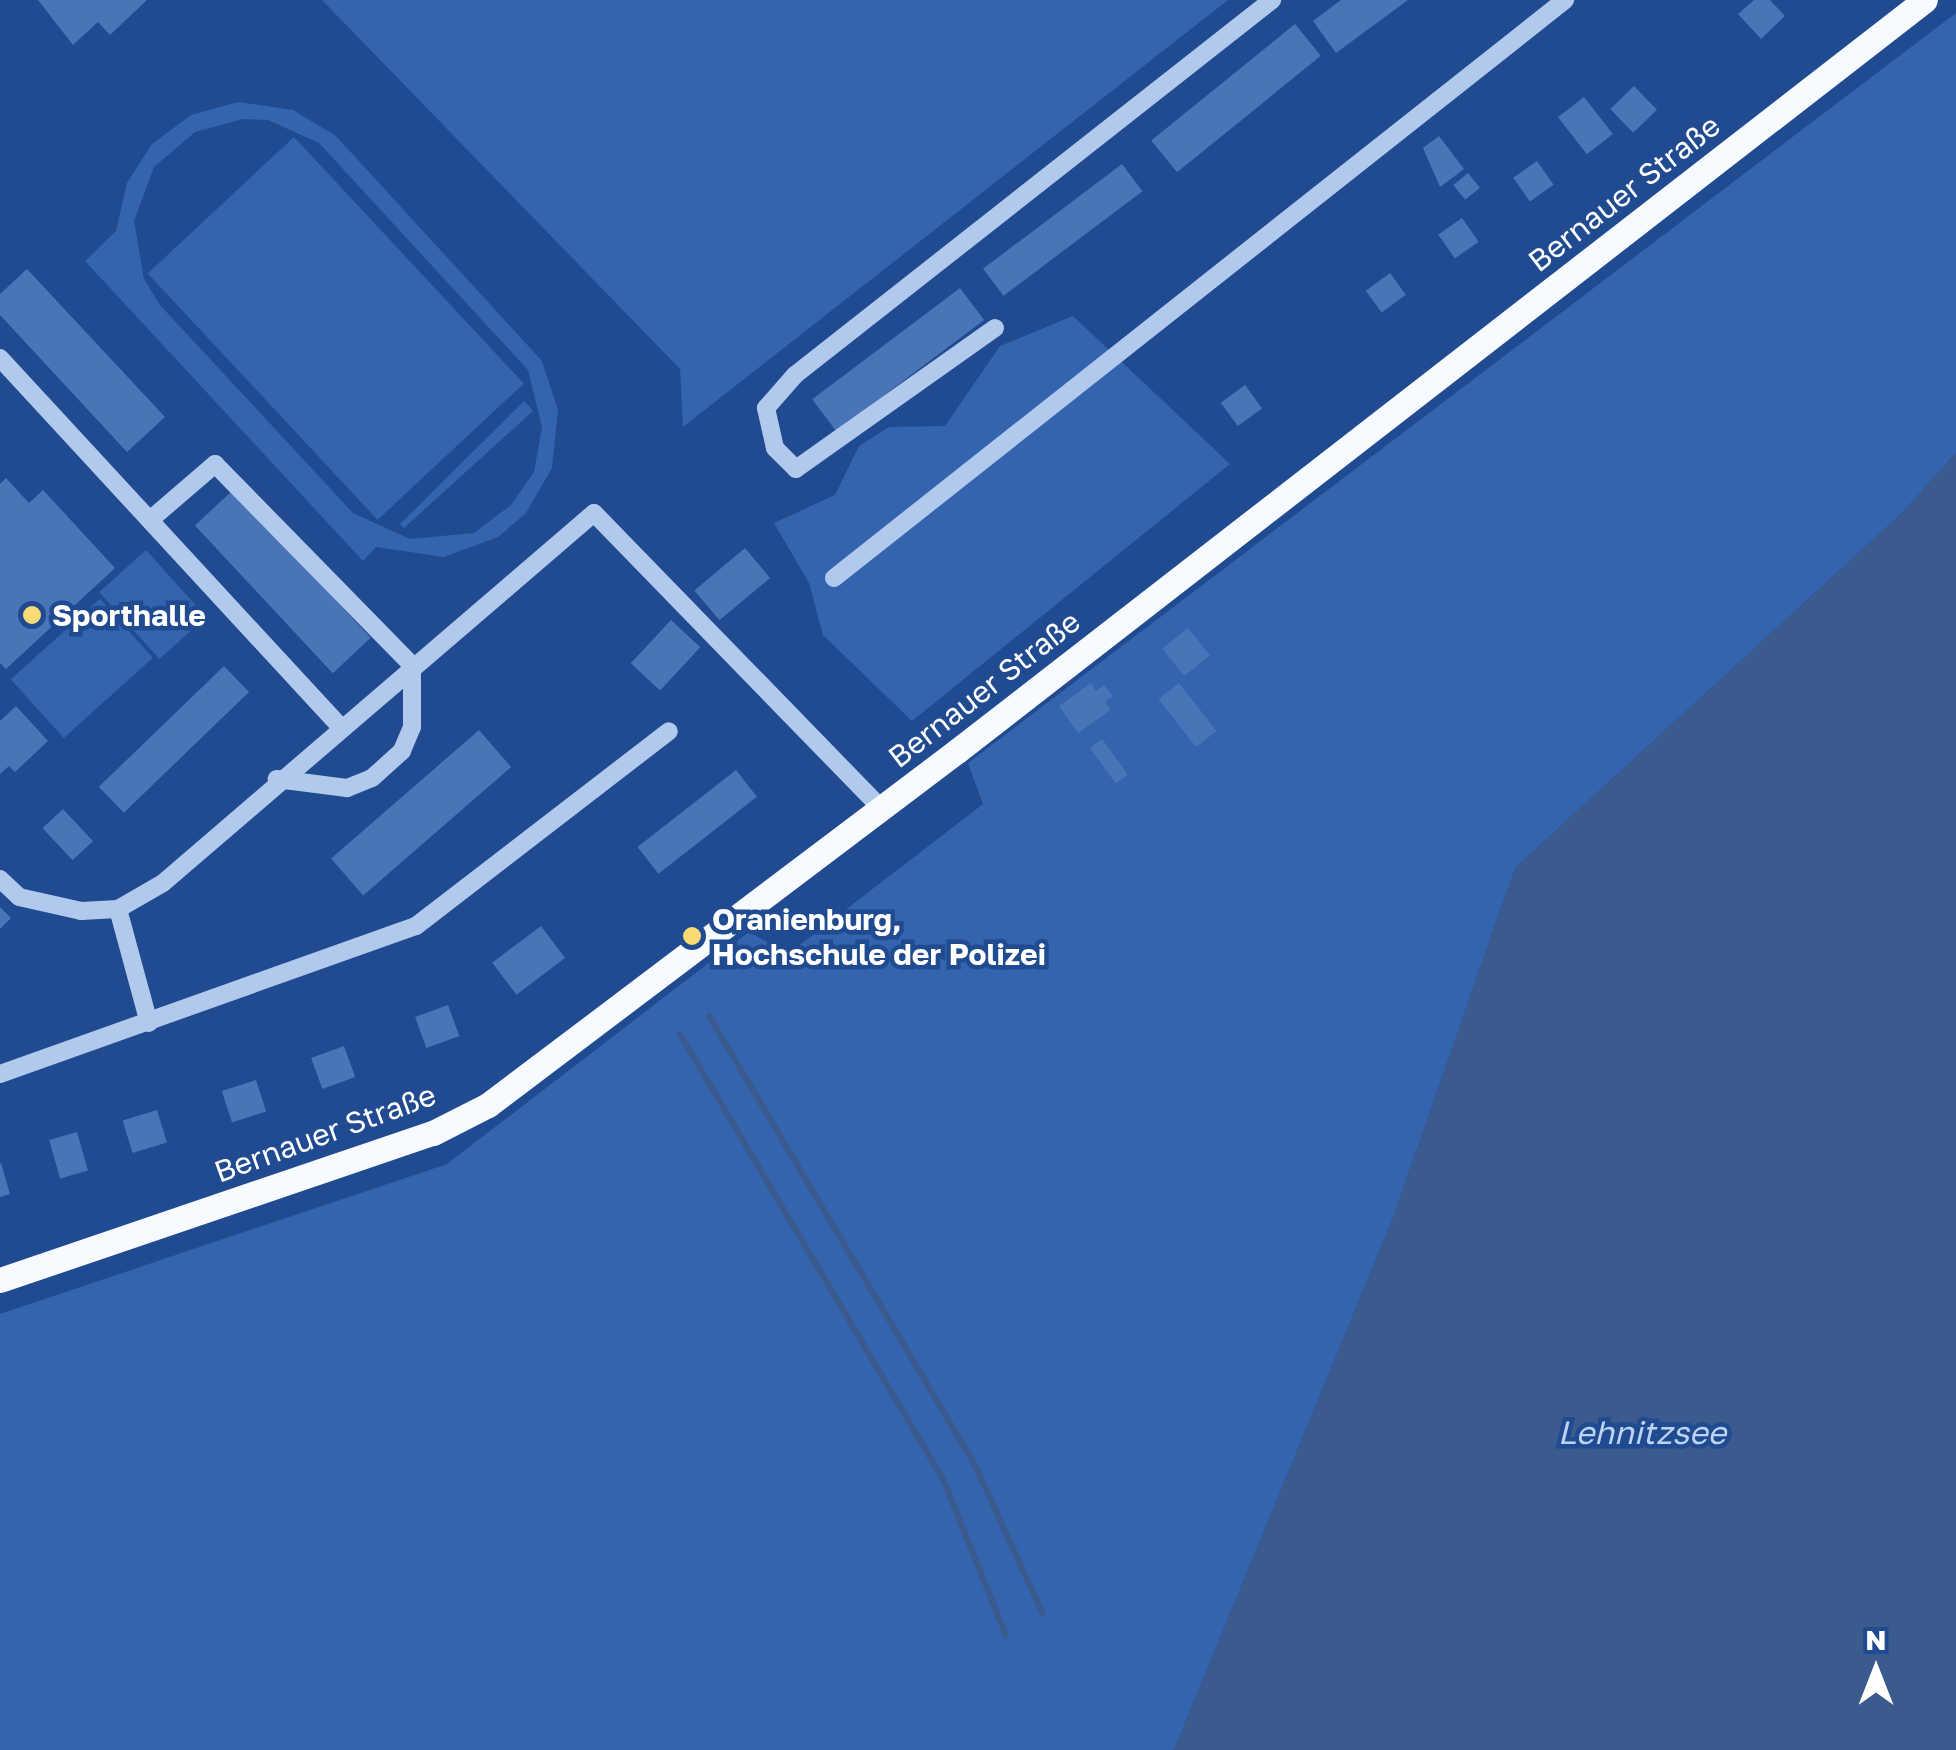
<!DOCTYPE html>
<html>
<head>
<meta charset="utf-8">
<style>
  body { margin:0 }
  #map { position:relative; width:1956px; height:1750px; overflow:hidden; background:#204b91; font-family:"Golos Text",sans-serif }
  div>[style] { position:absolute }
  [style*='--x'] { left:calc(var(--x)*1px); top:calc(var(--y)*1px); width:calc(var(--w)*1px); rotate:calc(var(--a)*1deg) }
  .green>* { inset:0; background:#3464ae; transform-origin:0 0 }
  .water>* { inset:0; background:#3b5a8d }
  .stream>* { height:6px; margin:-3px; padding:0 3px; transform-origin:3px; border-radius:3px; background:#3b5a8d }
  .building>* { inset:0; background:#4974b8; transform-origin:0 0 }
  .minor>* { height:18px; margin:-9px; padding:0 9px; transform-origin:9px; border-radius:9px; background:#b1c9ed }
  .major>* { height:25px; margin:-12.5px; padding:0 12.5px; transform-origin:12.5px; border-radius:12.5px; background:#f7faff }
  .dots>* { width:28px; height:28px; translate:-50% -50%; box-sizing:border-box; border:5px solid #204b91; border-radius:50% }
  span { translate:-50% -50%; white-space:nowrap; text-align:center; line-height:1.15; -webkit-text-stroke:9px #204b91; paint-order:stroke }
  .street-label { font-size:30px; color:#fff }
  .poi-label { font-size:30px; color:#fff; font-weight:700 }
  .left { translate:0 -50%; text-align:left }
  .water-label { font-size:32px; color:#bdd3f4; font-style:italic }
  .north { position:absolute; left:1826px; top:1620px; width:100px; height:100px; -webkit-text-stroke:8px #204b91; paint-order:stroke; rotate:0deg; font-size:28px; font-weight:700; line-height:40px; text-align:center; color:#fff }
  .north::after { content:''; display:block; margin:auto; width:35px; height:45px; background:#fff; clip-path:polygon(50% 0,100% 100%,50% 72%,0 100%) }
</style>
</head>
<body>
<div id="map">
  <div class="green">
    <div style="clip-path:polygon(322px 0,1228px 0,683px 427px,680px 369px)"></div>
    <div style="clip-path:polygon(1956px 13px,1956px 453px,1901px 514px,1515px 868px,1393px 1218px,1174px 1750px,0 1750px,0 1314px,447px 1164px,749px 932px,788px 954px,983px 804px,968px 763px)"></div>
    <div style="clip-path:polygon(evenodd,238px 102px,293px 110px,336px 136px,542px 361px,558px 410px,552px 468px,526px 513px,498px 537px,444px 557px,376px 547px,363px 561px,85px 261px,116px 231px,127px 183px,152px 144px,191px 115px,238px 102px,243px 119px,268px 120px,319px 143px,528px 370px,542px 427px,534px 472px,511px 505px,474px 533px,410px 539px,353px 513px,160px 305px,144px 279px,134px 221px,154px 167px,195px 132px,243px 119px)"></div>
    <div style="left:294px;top:137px;width:337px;height:200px;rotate:47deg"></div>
    <div style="clip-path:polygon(1073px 316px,1230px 464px,912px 721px,823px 635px,809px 583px,774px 523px,835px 495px,859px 446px,889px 427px,945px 426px,1000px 346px)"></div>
    <div style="clip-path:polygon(524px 401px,533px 411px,404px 528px,400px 524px)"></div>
    <div style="left:146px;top:550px;width:90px;height:63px;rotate:48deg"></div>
    <div style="left:100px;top:599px;width:79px;height:120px;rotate:48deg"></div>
  </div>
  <div class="water">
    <div style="clip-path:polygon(1956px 453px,1956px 1750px,1174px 1750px,1393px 1218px,1515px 868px,1901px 514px)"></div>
  </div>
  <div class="stream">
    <div style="--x:709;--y:1016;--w:522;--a:59.36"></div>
    <div style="--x:975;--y:1465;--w:162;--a:65.5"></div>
    <div style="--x:680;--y:1034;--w:519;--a:59.43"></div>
    <div style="--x:944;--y:1481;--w:166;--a:68.1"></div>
  </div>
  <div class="building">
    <div style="clip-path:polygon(38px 0,147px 0,110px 35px,98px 22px,73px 45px)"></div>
    <div style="clip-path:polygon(1341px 0,1408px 0,1336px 53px,1313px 21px)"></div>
    <div style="clip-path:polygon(1754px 0,1770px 0,1785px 16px,1761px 39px,1738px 14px)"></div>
    <div style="left:1295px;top:24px;width:41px;height:185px;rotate:51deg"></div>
    <div style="left:1634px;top:86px;width:33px;height:33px;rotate:46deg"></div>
    <div style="left:1584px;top:97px;width:47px;height:33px;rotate:52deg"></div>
    <div style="clip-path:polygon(1439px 136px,1464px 169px,1440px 187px,1423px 148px)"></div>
    <div style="left:1537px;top:161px;width:29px;height:29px;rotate:55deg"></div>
    <div style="left:1122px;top:164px;width:34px;height:174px;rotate:53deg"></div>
    <div style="left:1468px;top:173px;width:19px;height:19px;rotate:51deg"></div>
    <div style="left:1462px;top:218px;width:29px;height:29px;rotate:55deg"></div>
    <div style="clip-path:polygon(27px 269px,165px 417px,127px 452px,0 315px,0 294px)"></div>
    <div style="left:1390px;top:273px;width:27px;height:30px;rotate:54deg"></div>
    <div style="left:960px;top:288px;width:40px;height:185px;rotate:53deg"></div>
    <div style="left:1245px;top:385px;width:29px;height:30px;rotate:54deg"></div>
    <div style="clip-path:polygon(6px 478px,29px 503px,43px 490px,115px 568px,6px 669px,0 663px,0 484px)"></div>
    <div style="left:233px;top:490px;width:202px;height:52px;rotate:47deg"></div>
    <div style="left:745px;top:548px;width:39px;height:66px;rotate:50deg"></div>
    <div style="left:671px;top:620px;width:40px;height:59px;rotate:43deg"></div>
    <div style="left:1188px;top:628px;width:35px;height:33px;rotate:51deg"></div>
    <div style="left:224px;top:666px;width:36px;height:174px;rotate:46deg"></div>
    <div style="clip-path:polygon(1091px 683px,1096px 691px,1104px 685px,1113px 696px,1105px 702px,1111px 710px,1078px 733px,1059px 706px)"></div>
    <div style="left:1179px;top:683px;width:61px;height:26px;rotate:52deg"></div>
    <div style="clip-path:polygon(16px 706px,48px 741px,15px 772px,9px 766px,0 774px,0 721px)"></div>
    <div style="left:479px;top:730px;width:49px;height:196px;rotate:49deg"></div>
    <div style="left:1102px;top:739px;width:44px;height:15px;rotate:54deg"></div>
    <div style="left:736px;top:770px;width:34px;height:125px;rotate:52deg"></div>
    <div style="left:63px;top:809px;width:44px;height:28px;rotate:47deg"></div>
    <div style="clip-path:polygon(0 907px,11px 918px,0 929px)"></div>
    <div style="left:541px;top:926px;width:40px;height:61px;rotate:53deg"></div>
    <div style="left:448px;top:1005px;width:33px;height:35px;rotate:70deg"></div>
    <div style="left:344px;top:1046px;width:33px;height:35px;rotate:70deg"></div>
    <div style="left:256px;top:1080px;width:33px;height:36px;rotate:72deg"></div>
    <div style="left:157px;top:1110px;width:34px;height:36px;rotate:73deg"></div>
    <div style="left:77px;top:1132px;width:40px;height:29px;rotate:74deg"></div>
    <div style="clip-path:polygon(1px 1163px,10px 1194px,0 1197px,0 1164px)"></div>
  </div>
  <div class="minor">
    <div style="--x:995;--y:328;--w:244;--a:144.7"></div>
    <div style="--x:796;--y:469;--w:30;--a:-135"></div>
    <div style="--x:775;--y:448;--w:41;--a:-102.7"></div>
    <div style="--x:766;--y:408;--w:44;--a:-48.7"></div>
    <div style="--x:795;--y:375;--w:607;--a:-38.17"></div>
    <div style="--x:0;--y:358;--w:500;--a:47.3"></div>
    <div style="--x:150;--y:520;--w:86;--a:-40.7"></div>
    <div style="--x:215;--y:464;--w:281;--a:45.6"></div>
    <div style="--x:412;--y:665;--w:62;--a:90"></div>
    <div style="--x:412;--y:727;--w:26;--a:113"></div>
    <div style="--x:402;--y:751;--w:40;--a:138"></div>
    <div style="--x:372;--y:778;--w:27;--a:158"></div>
    <div style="--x:347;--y:788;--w:71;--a:-172.7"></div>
    <div style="--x:834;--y:578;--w:932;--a:-38.33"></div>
    <div style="--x:0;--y:879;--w:26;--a:43"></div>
    <div style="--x:19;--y:897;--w:64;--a:12.7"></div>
    <div style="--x:81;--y:911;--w:37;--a:-3"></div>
    <div style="--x:118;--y:909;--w:52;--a:-30"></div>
    <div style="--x:163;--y:883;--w:568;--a:-40.65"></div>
    <div style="--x:594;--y:513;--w:413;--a:45.8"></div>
    <div style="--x:118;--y:909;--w:118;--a:74.8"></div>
    <div style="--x:0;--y:1074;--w:442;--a:-19.6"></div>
    <div style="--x:416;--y:926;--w:319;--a:-37.6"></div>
  </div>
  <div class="major">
    <div style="--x:0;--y:1280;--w:457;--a:-18.8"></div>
    <div style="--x:433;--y:1133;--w:62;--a:-27"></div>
    <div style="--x:488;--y:1105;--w:588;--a:-37.05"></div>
    <div style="--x:957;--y:751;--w:1225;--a:-37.81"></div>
  </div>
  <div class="dots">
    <div style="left:32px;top:615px;background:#fada72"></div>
    <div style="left:692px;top:936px;background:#fada72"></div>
  </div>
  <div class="street-label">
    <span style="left:1624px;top:193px;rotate:-38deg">Bernauer Straße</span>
    <span style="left:984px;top:689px;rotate:-38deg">Bernauer Straße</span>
    <span style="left:325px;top:1133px;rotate:-20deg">Bernauer Straße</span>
  </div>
  <div class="poi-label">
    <span class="left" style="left:52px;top:615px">Sporthalle</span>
    <span class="left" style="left:712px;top:936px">Oranienburg,<br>Hochschule der Polizei</span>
  </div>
  <div class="water-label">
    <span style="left:1642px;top:1432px">Lehnitzsee</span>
  </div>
  <div class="north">N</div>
</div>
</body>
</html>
